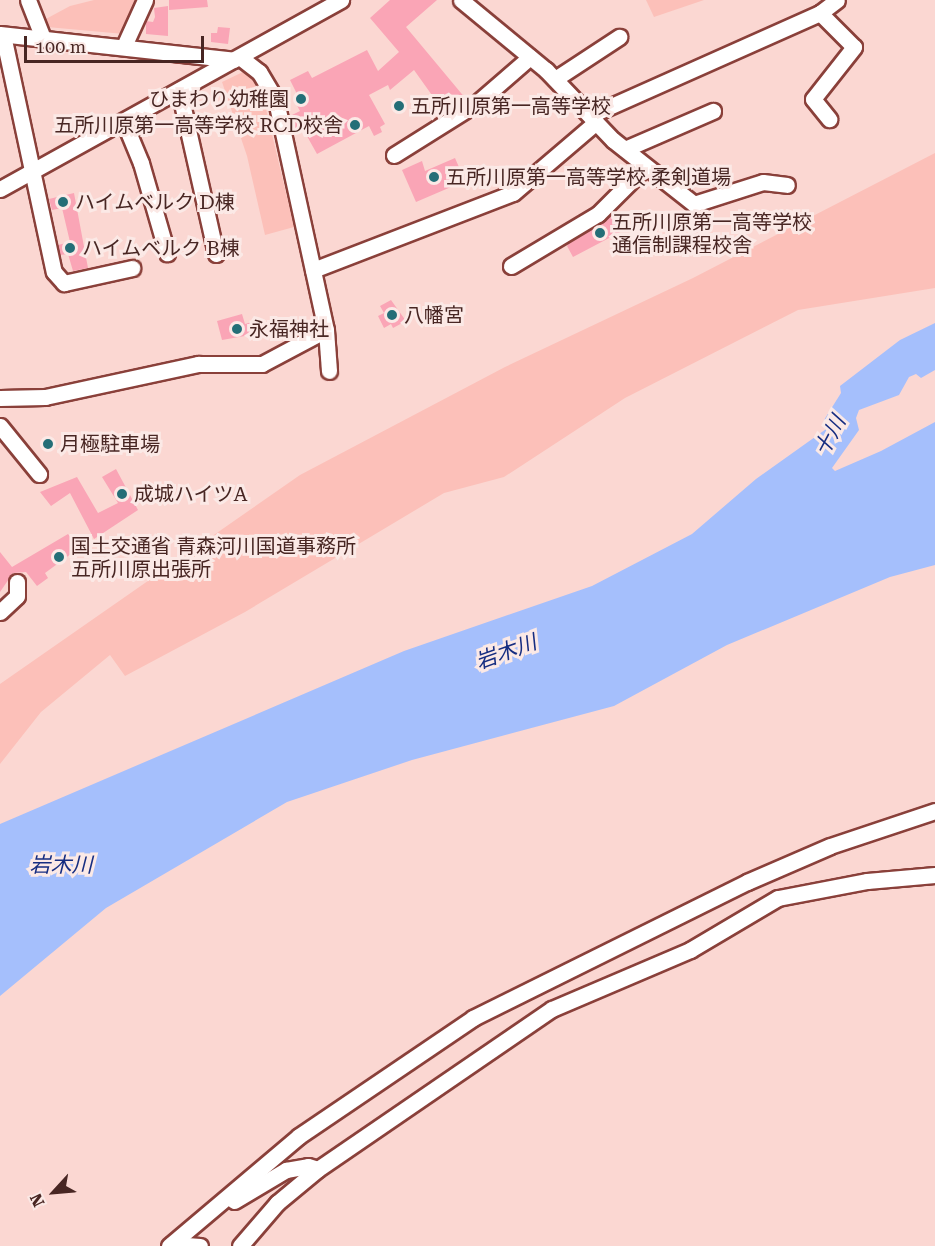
<!DOCTYPE html>
<html>
<head>
<meta charset="utf-8">
<style>
  body { margin:0 }
  #map { position:relative; width:935px; height:1246px; overflow:hidden; background:#fbd7d2; font-family:"Roboto Serif","Noto Sans JP",serif }
  div>[style] { position:absolute }
  [style*='--x'] { left:calc(var(--x)*1px); top:calc(var(--y)*1px); width:calc(var(--w)*1px); rotate:calc(var(--a)*1deg) }
  .green>* { inset:0; background:#fcc0b9 }
  .water>* { inset:0; background:#a5bffc }
  .building>* { inset:0; background:#faa5b6 }
  .roads { filter:drop-shadow(2px 0 #8a403a) drop-shadow(-2px 0 #8a403a) drop-shadow(0 2px #8a403a) drop-shadow(0 -2px #8a403a) }
  .minor>* { height:15px; margin:-7.5px; padding:0 7.5px; transform-origin:7.5px; border-radius:7.5px; background:#fff }
  .dots>* { width:16px; height:16px; translate:-50% -50%; box-sizing:border-box; border:3px solid #fbe9e6; border-radius:50% }
  span { translate:-50% -50%; white-space:nowrap; text-align:center; line-height:1.15; -webkit-text-stroke:6px #fbe9e6; paint-order:stroke }
  .poi-label { font-size:20px; color:#482623 }
  .right { translate:-100% -50%; text-align:right }
  .left { translate:0 -50%; text-align:left }
  .water-label { font-size:21px; color:#162d81; font-style:italic }
  .north { position:absolute; left:24px; top:1162px; width:60px; height:60px; -webkit-text-stroke:4px #fbe9e6; paint-order:stroke; rotate:244deg; font-size:16px; font-weight:700; line-height:24px; text-align:center; color:#482623 }
  .north::after { content:''; display:block; margin:auto; width:21px; height:27px; background:#482623; clip-path:polygon(50% 0,100% 100%,50% 72%,0 100%) }
  .scale { position:absolute; left:24px; top:36px; width:180px; height:27px; box-sizing:border-box; border:3px solid #482623; border-top:0; padding-left:8px; font-size:18px; line-height:21px; white-space:nowrap; color:#482623; -webkit-text-stroke:4px #fbe9e6; paint-order:stroke }
</style>
</head>
<body>
<div id="map">
  <div class="green">
    <div style="clip-path:polygon(94px 0,138px 0,124px 34px,47px 27px,44px 20px,70px 6px)"></div>
    <div style="clip-path:polygon(646px 0,704px 0,654px 17px)"></div>
    <div style="clip-path:polygon(245px 71px,262px 92px,294px 227px,265px 235px,247px 156px,222px 82px)"></div>
    <div style="clip-path:polygon(935px 153px,935px 288px,798px 310px,625px 398px,504px 477px,444px 493px,245px 612px,125px 676px,110px 655px,41px 712px,0 764px,0 684px,300px 475px,505px 367px,693px 278px)"></div>
  </div>
  <div class="water">
    <div style="clip-path:polygon(935px 323px,935px 370px,921px 378px,916px 374px,909px 377px,899px 395px,859px 410px,856px 418px,859px 430px,832px 468px,835px 471px,881px 451px,935px 422px,935px 565px,890px 577px,727px 645px,614px 706px,412px 760px,287px 802px,106px 908px,0 996px,0 824px,404px 651px,592px 586px,692px 534px,756px 479px,829px 427px,824px 420px,841px 393px,840px 386px,900px 340px)"></div>
  </div>
  <div class="building">
    <div style="clip-path:polygon(169px 0,207px 0,208px 7px,169px 10px)"></div>
    <div style="clip-path:polygon(390px 0,437px 0,406px 27px,466px 99px,444px 112px,414px 70px,390px 90px,388px 85px,369px 95px,385px 124px,380px 127px,382px 132px,374px 136px,369px 126px,317px 154px,303px 129px,294px 133px,292px 130px,290px 116px,300px 111px,294px 100px,299px 98px,290px 80px,308px 71px,312px 78px,367px 50px,378px 71px,399px 52px,370px 18px)"></div>
    <div style="clip-path:polygon(168px 6px,168px 36px,146px 34px,146px 21px,153px 22px,155px 17px,154px 8px)"></div>
    <div style="clip-path:polygon(218px 27px,230px 28px,228px 44px,211px 42px,211px 33px,217px 33px)"></div>
    <div style="clip-path:polygon(455px 158px,465px 181px,416px 202px,402px 170px,422px 161px,425px 171px)"></div>
    <div style="clip-path:polygon(74px 193px,88px 268px,73px 271px,68px 254px,60px 255px,58px 245px,70px 242px,62px 208px,52px 210px,49px 199px)"></div>
    <div style="clip-path:polygon(616px 213px,619px 218px,624px 215px,630px 227px,573px 257px,567px 246px,569px 243px)"></div>
    <div style="clip-path:polygon(391px 300px,406px 321px,393px 328px,391px 324px,384px 328px,378px 316px,384px 313px,380px 306px)"></div>
    <div style="clip-path:polygon(242px 314px,245px 324px,252px 322px,256px 334px,222px 340px,217px 321px)"></div>
    <div style="clip-path:polygon(116px 469px,138px 510px,94px 539px,70px 493px,51px 506px,40px 492px,77px 477px,98px 513px,118px 503px,102px 477px)"></div>
    <div style="clip-path:polygon(68px 534px,79px 548px,45px 573px,48px 578px,37px 586px,26px 572px,13px 573px,0 592px,0 552px,12px 567px)"></div>
  </div>
  <div class="roads">
    <div class="minor">
      <div style="--x:28;--y:0;--w:41;--a:68.5"></div>
      <div style="--x:461;--y:0;--w:110;--a:39.5"></div>
      <div style="--x:546;--y:70;--w:97;--a:46.3"></div>
      <div style="--x:613;--y:140;--w:103;--a:38.3"></div>
      <div style="--x:694;--y:204;--w:72;--a:-17.7"></div>
      <div style="--x:763;--y:182;--w:24;--a:7"></div>
      <div style="--x:820;--y:13;--w:48;--a:45"></div>
      <div style="--x:854;--y:47;--w:66;--a:128.3"></div>
      <div style="--x:813;--y:99;--w:26;--a:51"></div>
      <div style="--x:0;--y:34;--w:235;--a:6.3"></div>
      <div style="--x:3;--y:35;--w:242;--a:77.9"></div>
      <div style="--x:54;--y:272;--w:15;--a:48"></div>
      <div style="--x:64;--y:283;--w:70;--a:-12.4"></div>
      <div style="--x:124;--y:46;--w:51;--a:-65.5"></div>
      <div style="--x:555;--y:79;--w:77;--a:-33.3"></div>
      <div style="--x:179;--y:90;--w:168;--a:77.3"></div>
      <div style="--x:591;--y:115;--w:251;--a:-24"></div>
      <div style="--x:820;--y:13;--w:21;--a:-37"></div>
      <div style="--x:124;--y:122;--w:44;--a:67.5"></div>
      <div style="--x:141;--y:163;--w:94;--a:73.9"></div>
      <div style="--x:625;--y:149;--w:96;--a:-23.4"></div>
      <div style="--x:394;--y:155;--w:98;--a:-32.1"></div>
      <div style="--x:477;--y:103;--w:70;--a:-41"></div>
      <div style="--x:0;--y:189;--w:390;--a:-29"></div>
      <div style="--x:511;--y:266;--w:101;--a:-30.9"></div>
      <div style="--x:598;--y:214;--w:66;--a:-45"></div>
      <div style="--x:313;--y:270;--w:214;--a:-21.1"></div>
      <div style="--x:513;--y:193;--w:109;--a:-40.5"></div>
      <div style="--x:326;--y:330;--w:41;--a:85.8"></div>
      <div style="--x:0;--y:398;--w:45;--a:-1.3"></div>
      <div style="--x:45;--y:397;--w:157;--a:-12.2"></div>
      <div style="--x:198;--y:364;--w:64;--a:0"></div>
      <div style="--x:262;--y:364;--w:72;--a:-28"></div>
      <div style="--x:326;--y:330;--w:235;--a:-102.3"></div>
      <div style="--x:276;--y:100;--w:33;--a:-121"></div>
      <div style="--x:259;--y:72;--w:24;--a:-142"></div>
      <div style="--x:0;--y:426;--w:62;--a:50.9"></div>
      <div style="--x:0;--y:612;--w:23;--a:-43"></div>
      <div style="--x:17;--y:596;--w:14;--a:-90"></div>
      <div style="--x:234;--y:1201;--w:61;--a:-30.8"></div>
      <div style="--x:286;--y:1170;--w:22;--a:-10"></div>
      <div style="--x:308;--y:1166;--w:10;--a:17"></div>
      <div style="--x:172;--y:1244;--w:28;--a:4"></div>
      <div style="--x:169;--y:1246;--w:170;--a:-40.2"></div>
      <div style="--x:299;--y:1136;--w:210;--a:-34.1"></div>
      <div style="--x:473;--y:1018;--w:306;--a:-26.4"></div>
      <div style="--x:747;--y:882;--w:90;--a:-23.4"></div>
      <div style="--x:830;--y:846;--w:111;--a:-18.4"></div>
      <div style="--x:240;--y:1246;--w:57;--a:-49.3"></div>
      <div style="--x:277;--y:1203;--w:53;--a:-39.7"></div>
      <div style="--x:318;--y:1169;--w:283;--a:-34.4"></div>
      <div style="--x:552;--y:1009;--w:150;--a:-23.1"></div>
      <div style="--x:690;--y:950;--w:102;--a:-30.6"></div>
      <div style="--x:778;--y:898;--w:91;--a:-10.8"></div>
      <div style="--x:867;--y:881;--w:68;--a:-5"></div>
    </div>
  </div>
  <div class="dots">
    <div style="left:301px;top:99px;background:#246e77"></div>
    <div style="left:399px;top:106px;background:#246e77"></div>
    <div style="left:355px;top:125px;background:#246e77"></div>
    <div style="left:434px;top:177px;background:#246e77"></div>
    <div style="left:63px;top:202px;background:#246e77"></div>
    <div style="left:600px;top:233px;background:#246e77"></div>
    <div style="left:70px;top:248px;background:#246e77"></div>
    <div style="left:392px;top:315px;background:#246e77"></div>
    <div style="left:237px;top:329px;background:#246e77"></div>
    <div style="left:48px;top:444px;background:#246e77"></div>
    <div style="left:122px;top:494px;background:#246e77"></div>
    <div style="left:59px;top:557px;background:#246e77"></div>
  </div>
  <div class="poi-label">
    <span class="right" style="left:289px;top:99px">ひまわり幼稚園</span>
    <span class="left" style="left:411px;top:106px">五所川原第一高等学校</span>
    <span class="right" style="left:343px;top:125px">五所川原第一高等学校 RCD校舎</span>
    <span class="left" style="left:446px;top:177px">五所川原第一高等学校 柔剣道場</span>
    <span class="left" style="left:75px;top:202px">ハイムベルク D棟</span>
    <span class="left" style="left:612px;top:234px">五所川原第一高等学校<br>通信制課程校舎</span>
    <span class="left" style="left:82px;top:248px">ハイムベルク B棟</span>
    <span class="left" style="left:404px;top:315px">八幡宮</span>
    <span class="left" style="left:249px;top:329px">永福神社</span>
    <span class="left" style="left:60px;top:444px">月極駐車場</span>
    <span class="left" style="left:134px;top:494px">成城ハイツA</span>
    <span class="left" style="left:71px;top:558px">国土交通省 青森河川国道事務所<br>五所川原出張所</span>
  </div>
  <div class="water-label">
    <span style="left:830px;top:436px;rotate:-62deg">十川</span>
    <span style="left:506px;top:652px;rotate:-20deg">岩木川</span>
    <span style="left:61px;top:865px">岩木川</span>
  </div>
  <div class="north">N</div>
  <div class="scale">100 m</div>
</div>
</body>
</html>
